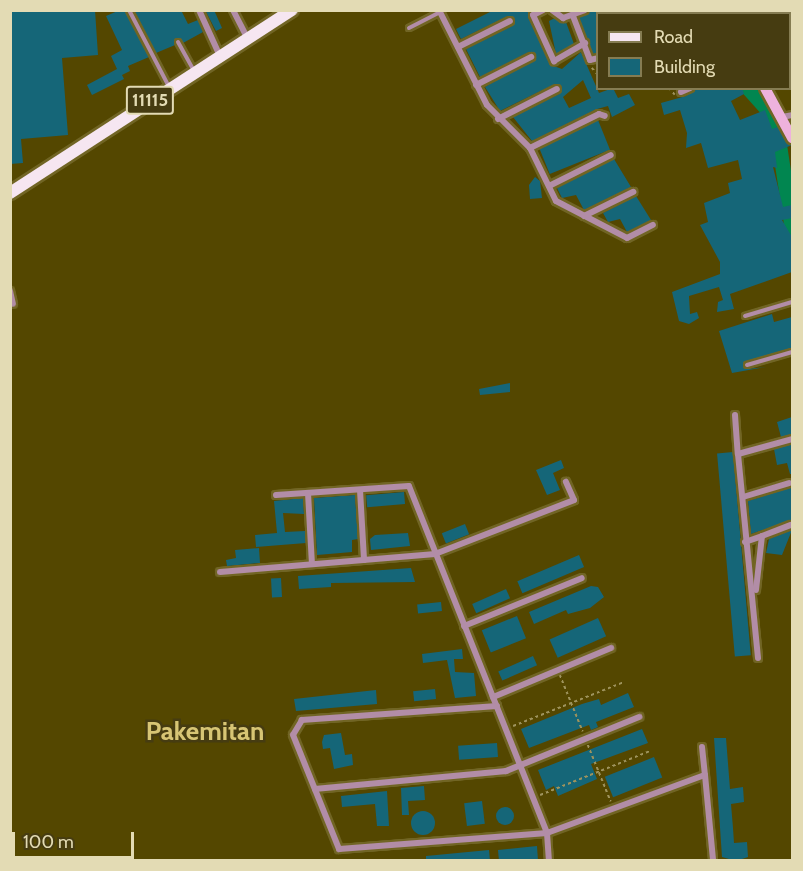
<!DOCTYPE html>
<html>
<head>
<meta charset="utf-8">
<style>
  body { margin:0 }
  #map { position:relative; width:803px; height:871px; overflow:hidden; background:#544700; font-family:Cabin,sans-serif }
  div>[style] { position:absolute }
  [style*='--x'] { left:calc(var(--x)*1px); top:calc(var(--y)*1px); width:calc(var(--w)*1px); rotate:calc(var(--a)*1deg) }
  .river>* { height:15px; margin:-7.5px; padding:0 7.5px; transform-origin:7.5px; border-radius:7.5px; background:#018650 }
  .building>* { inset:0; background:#156678; transform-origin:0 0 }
  .round { border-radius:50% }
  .path>* { height:1.5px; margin-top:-0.75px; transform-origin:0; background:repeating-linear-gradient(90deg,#9e935d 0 3px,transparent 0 6px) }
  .roads { filter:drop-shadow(2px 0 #716524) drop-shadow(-2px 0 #716524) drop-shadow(0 2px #716524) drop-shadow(0 -2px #716524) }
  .lane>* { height:4px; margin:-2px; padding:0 2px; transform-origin:2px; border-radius:2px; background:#b28da7 }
  .street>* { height:6px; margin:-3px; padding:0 3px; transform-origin:3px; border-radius:3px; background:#b28da7 }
  .secondary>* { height:10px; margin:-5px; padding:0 5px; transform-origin:5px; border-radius:5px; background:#eeb2dd }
  .primary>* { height:12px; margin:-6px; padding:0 6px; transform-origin:6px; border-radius:6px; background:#f6e6f1 }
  span { translate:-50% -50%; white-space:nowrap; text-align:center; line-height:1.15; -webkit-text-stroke:5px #463c11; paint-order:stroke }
  .shield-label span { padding:2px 4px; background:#463c11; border:2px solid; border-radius:4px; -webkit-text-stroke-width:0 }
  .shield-label { font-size:18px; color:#e3dbb4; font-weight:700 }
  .district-label { font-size:26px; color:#d7c574; font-weight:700 }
  .frame { position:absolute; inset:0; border:12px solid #e3dbb4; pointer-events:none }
  .legend { position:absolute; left:596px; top:12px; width:195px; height:78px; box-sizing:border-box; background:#463c11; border:2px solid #857c52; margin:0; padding:8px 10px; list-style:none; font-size:18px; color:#e3dbb4 }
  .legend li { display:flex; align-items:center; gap:12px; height:30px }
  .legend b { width:30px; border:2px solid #857c52 }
  .scale { position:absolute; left:12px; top:832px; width:122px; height:27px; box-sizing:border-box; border:3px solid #e3dbb4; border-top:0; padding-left:8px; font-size:18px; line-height:21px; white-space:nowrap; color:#e3dbb4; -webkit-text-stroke:4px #463c11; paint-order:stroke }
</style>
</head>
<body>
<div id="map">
  <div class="river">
    <div style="--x:748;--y:88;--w:40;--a:48"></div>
    <div style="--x:775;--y:118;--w:114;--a:81.4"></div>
  </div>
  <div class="building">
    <div style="clip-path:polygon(10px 10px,95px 10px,98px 55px,62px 58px,68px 135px,21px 139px,23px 163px,10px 164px)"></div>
    <div style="clip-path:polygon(120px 10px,125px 10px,149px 57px,128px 66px,130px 71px,122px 75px,124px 79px,92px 95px,87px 85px,117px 69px,111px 56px,122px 50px,106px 16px)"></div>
    <div style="clip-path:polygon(134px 10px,181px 10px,188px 24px,198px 20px,203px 32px,183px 43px,177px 38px,175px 45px,156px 53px)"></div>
    <div style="clip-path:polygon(205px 10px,214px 10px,222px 28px,216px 31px)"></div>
    <div style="clip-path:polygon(evenodd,494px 10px,530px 10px,528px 17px,551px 65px,562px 69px,581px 52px,599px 93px,613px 88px,618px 98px,629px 94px,635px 105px,612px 117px,608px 106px,597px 109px,532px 141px,513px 117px,559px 94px,562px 87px,555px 84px,500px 111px,485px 87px,536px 57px,529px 52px,480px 77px,466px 49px,512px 26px,515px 19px,508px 16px,461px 39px,456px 29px,494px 10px,583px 80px,591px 98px,569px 108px,563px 97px,583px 80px)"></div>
    <div style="clip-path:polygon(590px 10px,597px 10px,597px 53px,593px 54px,579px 18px)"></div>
    <div style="clip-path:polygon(555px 18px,566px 22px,574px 44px,556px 54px,549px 21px)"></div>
    <div style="clip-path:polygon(695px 88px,742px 88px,744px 94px,731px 101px,740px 120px,765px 110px,772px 129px,778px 127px,792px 145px,775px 152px,777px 168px,773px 167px,783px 207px,792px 205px,792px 218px,782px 220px,792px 237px,792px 272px,730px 294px,734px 309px,717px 312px,718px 302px,723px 300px,719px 287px,689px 296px,690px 314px,697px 312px,699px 318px,689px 324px,679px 321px,672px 292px,720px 274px,720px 262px,700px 225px,708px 222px,704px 203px,730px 193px,728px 183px,742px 179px,738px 160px,708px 168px,701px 143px,686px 148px,687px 133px,680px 110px,664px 115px,661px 103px,686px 96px)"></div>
    <div style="left:598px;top:120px;width:32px;height:65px;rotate:68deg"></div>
    <div style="clip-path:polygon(614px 159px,631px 187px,584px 210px,576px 195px,562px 198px,557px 188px)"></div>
    <div style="clip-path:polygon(535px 177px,540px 181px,542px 198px,530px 199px,529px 185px)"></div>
    <div style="clip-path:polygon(636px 196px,651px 220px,627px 232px,620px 219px,608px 222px,603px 213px)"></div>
    <div style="clip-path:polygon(772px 314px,774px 322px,792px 317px,792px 348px,743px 365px,747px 369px,766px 367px,732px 373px,719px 331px)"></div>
    <div style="clip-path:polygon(510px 383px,510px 392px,480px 395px,479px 389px)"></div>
    <div style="clip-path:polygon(792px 417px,792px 434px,781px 437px,777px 422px)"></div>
    <div style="clip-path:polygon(792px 444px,792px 474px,790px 474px,787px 463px,777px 465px,774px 449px)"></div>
    <div style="left:733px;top:452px;width:204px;height:16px;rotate:85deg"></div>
    <div style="clip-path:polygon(561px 460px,564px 468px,553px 473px,560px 490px,547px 495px,536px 470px)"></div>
    <div style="clip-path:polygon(792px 487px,791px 520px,751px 534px,748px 501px)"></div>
    <div style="left:404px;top:492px;width:12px;height:38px;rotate:85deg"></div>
    <div style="clip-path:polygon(355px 495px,358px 539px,352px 540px,352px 552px,317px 555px,314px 498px)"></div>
    <div style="clip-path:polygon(303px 498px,304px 514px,283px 513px,285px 532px,305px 531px,306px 543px,256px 547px,255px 535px,277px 533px,274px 501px)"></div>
    <div style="left:465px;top:524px;width:11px;height:25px;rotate:68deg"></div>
    <div style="clip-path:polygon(792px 530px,782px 555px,766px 553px,769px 539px)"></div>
    <div style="clip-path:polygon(408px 533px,410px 546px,371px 550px,370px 539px,375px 535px)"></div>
    <div style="clip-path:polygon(259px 548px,260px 563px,227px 566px,226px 560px,236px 558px,235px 550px)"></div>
    <div style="left:579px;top:555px;width:13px;height:67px;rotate:67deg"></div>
    <div style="clip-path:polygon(411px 568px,415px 582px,331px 583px,331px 587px,299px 589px,298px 576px)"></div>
    <div style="left:281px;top:578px;width:19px;height:10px;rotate:87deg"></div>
    <div style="clip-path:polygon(591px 586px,598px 587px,604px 597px,590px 608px,568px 614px,566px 610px,534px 624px,529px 612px)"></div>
    <div style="left:506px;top:589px;width:10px;height:37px;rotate:66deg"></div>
    <div style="left:441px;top:602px;width:9px;height:24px;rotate:84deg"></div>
    <div style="left:517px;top:616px;width:24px;height:38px;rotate:68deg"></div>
    <div style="left:598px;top:618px;width:20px;height:53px;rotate:66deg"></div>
    <div style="clip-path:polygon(462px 649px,463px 659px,454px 659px,455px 672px,474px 673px,476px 696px,455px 698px,447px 660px,423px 663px,422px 654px)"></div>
    <div style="left:533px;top:656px;width:10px;height:38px;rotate:66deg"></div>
    <div style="left:435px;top:689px;width:10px;height:22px;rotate:84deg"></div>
    <div style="clip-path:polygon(376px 690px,377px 704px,296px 711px,294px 699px)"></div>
    <div style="clip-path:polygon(628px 693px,634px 707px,596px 722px,598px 727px,591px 730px,589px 725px,529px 748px,521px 729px,582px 704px,599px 699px,601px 705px)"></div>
    <div style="clip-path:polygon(642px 729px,648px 743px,591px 764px,597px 779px,558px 796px,554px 786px,546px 790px,538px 770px)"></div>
    <div style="clip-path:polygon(341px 733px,345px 755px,352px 754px,353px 765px,334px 769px,330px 748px,323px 749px,322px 742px,324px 735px)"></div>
    <div style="clip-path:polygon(714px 738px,726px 738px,730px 789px,743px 787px,744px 802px,731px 804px,733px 828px,734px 843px,747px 842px,748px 857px,736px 861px,722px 857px)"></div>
    <div style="left:497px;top:743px;width:14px;height:39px;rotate:86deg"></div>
    <div style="left:654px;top:757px;width:22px;height:53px;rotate:68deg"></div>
    <div style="clip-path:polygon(424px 786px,425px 800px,408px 801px,409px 815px,402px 815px,401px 788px)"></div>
    <div style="clip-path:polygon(387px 791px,389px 826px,377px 826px,375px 804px,342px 807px,341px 796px)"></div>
    <div style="left:482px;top:801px;width:23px;height:18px;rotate:83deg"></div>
    <div class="round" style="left:496px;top:807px;width:18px;height:18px"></div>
    <div class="round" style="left:411px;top:811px;width:24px;height:24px"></div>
    <div style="clip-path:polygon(537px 846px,538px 861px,499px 861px,498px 850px)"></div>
    <div style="clip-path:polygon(489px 850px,490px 861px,426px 861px,426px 856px)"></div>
  </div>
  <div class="path">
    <div style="--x:621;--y:10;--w:4;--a:76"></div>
    <div style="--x:677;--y:10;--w:4;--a:63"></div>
    <div style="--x:645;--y:14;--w:11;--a:-22"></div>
    <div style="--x:592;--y:68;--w:9;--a:49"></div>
    <div style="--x:619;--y:88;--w:21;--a:0"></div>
    <div style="--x:669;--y:88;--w:9;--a:49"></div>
    <div style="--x:560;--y:675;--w:61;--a:68"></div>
    <div style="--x:513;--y:726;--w:119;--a:-21.6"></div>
    <div style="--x:588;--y:745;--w:61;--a:68"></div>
    <div style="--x:540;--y:795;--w:118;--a:-21.8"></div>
  </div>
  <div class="roads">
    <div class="lane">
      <div style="--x:129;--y:10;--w:87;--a:62.5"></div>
      <div style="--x:409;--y:28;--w:34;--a:-27"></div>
      <div style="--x:178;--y:42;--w:33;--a:61"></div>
      <div style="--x:790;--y:46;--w:2;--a:-27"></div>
      <div style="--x:745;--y:316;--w:49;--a:-16.6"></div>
      <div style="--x:747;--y:365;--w:47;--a:-16.1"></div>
    </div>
    <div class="street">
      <div style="--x:199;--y:10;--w:51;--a:65.5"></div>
      <div style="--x:233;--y:10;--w:30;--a:63"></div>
      <div style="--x:439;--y:10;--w:106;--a:63.2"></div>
      <div style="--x:487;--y:105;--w:61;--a:45"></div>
      <div style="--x:530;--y:148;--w:59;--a:63.9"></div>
      <div style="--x:556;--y:201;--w:80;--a:27.5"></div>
      <div style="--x:627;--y:238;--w:29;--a:-27"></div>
      <div style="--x:543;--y:10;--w:11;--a:153"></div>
      <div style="--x:533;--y:15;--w:51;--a:65.5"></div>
      <div style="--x:554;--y:61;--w:36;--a:-30"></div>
      <div style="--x:552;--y:10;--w:14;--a:36"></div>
      <div style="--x:563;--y:18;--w:23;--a:-20"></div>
      <div style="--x:707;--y:14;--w:13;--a:-18"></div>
      <div style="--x:573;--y:16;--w:47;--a:68.9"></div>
      <div style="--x:590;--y:60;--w:8;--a:-14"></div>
      <div style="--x:458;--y:47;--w:58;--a:-26.6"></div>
      <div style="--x:790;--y:80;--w:2;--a:-27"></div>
      <div style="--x:476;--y:85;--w:62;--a:-27"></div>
      <div style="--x:681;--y:92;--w:10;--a:-24"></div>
      <div style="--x:782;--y:117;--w:10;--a:-11"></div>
      <div style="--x:498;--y:119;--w:66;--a:-27"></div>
      <div style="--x:530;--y:148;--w:77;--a:-26.2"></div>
      <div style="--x:599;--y:114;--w:6;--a:18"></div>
      <div style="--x:549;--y:186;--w:69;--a:-26.6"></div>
      <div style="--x:584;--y:216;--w:55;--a:-26.1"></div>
      <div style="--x:10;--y:291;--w:13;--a:77"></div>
      <div style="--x:735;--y:415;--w:39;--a:86"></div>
      <div style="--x:360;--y:490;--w:70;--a:86.7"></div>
      <div style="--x:308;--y:493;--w:71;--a:86.8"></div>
      <div style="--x:276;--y:495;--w:133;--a:-3.9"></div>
      <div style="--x:409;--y:486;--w:373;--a:68.3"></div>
      <div style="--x:547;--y:833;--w:27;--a:86"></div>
      <div style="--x:743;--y:497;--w:48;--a:-16.9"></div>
      <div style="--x:745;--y:542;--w:18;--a:-19"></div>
      <div style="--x:220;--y:572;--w:216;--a:-4.8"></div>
      <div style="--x:435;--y:554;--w:149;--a:-21.2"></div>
      <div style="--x:574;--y:500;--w:20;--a:-114"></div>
      <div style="--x:756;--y:590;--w:54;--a:-83.7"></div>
      <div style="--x:762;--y:536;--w:31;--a:-21"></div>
      <div style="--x:464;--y:626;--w:127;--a:-22.1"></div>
      <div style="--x:758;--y:658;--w:205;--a:-95.6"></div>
      <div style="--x:738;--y:454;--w:56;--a:-15.5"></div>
      <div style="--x:493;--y:697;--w:128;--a:-22.6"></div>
      <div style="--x:497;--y:706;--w:196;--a:175.9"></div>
      <div style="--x:302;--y:720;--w:17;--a:121"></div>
      <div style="--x:293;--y:735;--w:123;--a:68"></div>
      <div style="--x:339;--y:849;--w:209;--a:-4.4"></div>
      <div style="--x:547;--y:833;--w:168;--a:-20.2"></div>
      <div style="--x:705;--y:775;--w:85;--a:84.6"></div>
      <div style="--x:702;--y:747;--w:28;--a:84"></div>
      <div style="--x:315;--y:789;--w:192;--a:-5.4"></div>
      <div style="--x:506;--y:771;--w:144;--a:-22.1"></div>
    </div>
    <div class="secondary">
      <div style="--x:724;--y:10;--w:4;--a:76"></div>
      <div style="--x:765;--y:88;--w:57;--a:61.6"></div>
    </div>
    <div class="primary">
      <div style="--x:10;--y:193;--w:336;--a:-33"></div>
    </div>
  </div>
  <div class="shield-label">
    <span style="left:150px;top:100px">11115</span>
  </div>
  <div class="district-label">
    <span style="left:205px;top:732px">Pakemitan</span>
  </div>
  <div class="frame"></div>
  <ul class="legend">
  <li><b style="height:8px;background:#f6e6f1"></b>Road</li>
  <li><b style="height:16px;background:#156678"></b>Building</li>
  </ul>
  <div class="scale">100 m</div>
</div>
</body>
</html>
